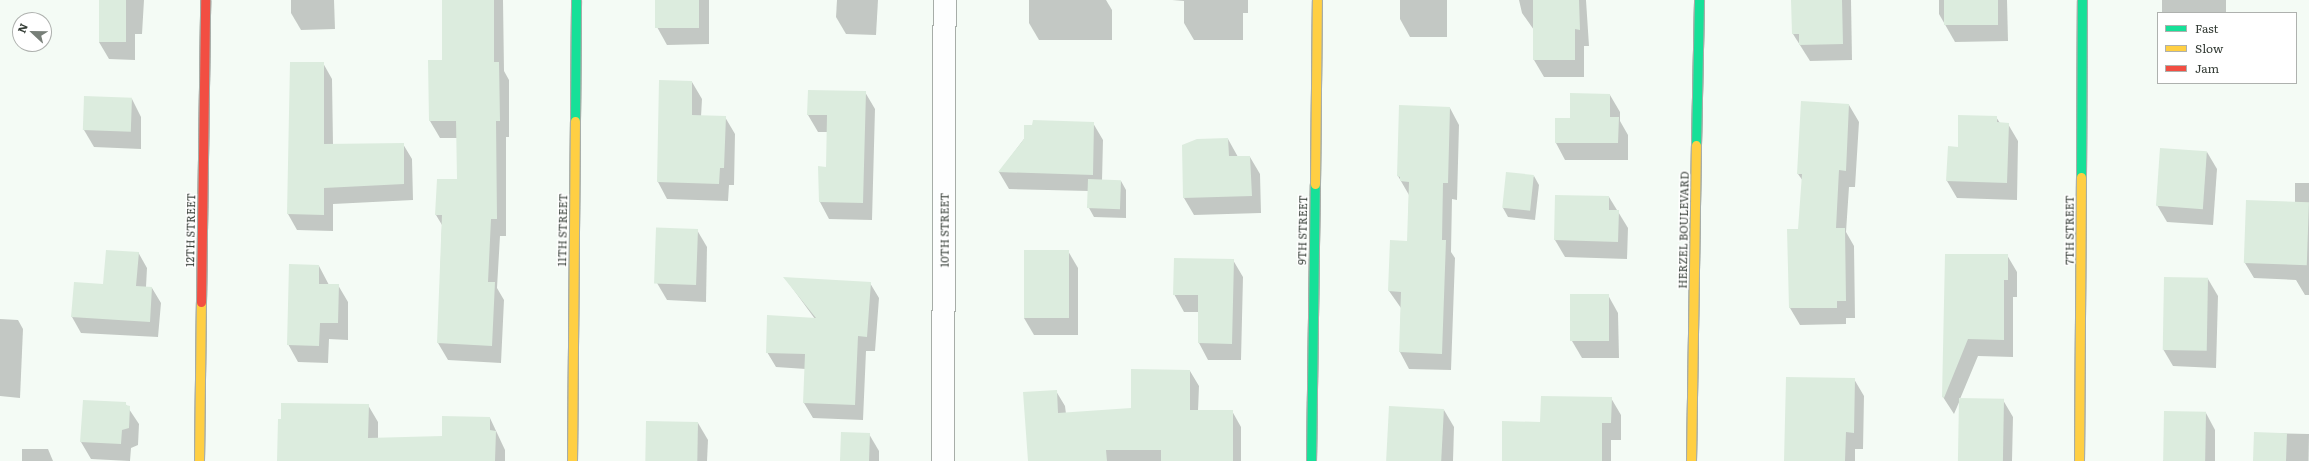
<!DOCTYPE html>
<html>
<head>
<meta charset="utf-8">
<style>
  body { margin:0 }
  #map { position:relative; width:2309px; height:461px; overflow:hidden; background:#f4fbf5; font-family:Literata,serif }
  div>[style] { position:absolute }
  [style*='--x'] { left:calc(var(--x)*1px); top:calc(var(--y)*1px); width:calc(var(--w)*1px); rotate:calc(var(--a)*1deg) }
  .shadow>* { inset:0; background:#0003; transform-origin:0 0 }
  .building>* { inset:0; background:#dcecde; transform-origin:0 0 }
  .roads { filter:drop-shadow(1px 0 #a7ada8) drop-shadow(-1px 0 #a7ada8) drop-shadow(0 1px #a7ada8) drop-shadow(0 -1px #a7ada8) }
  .street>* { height:22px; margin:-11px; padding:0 11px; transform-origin:11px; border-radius:11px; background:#fdfefe }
  .fast>* { height:9px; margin:-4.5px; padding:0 4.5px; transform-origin:4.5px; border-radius:4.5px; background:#16e098 }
  .slow>* { height:9px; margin:-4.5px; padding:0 4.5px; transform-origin:4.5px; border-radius:4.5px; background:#ffcf43 }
  .jam>* { height:9px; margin:-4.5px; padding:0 4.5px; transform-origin:4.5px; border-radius:4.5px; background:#f24e42 }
  span { translate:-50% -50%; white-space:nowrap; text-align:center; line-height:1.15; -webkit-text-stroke:3px #fff; paint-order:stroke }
  .street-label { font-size:11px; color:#343c35 }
  .legend { position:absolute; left:2157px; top:12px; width:140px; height:72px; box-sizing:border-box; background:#fff; border:1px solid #aeb1ae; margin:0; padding:5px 7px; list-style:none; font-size:12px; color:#343c35 }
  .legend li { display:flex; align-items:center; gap:8px; height:20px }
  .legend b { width:20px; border:1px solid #aeb1ae }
  .north { position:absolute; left:12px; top:12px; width:40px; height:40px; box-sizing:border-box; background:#fff; border:1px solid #aeb1ae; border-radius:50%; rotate:292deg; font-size:11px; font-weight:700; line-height:16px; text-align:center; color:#343c35 }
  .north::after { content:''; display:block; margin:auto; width:14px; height:18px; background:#777f78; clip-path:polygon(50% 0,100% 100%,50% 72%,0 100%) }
</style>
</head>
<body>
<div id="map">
  <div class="shadow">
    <div style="clip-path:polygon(100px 0,144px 0,142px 34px,135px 34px,135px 60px,109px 59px,99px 42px)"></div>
    <div style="clip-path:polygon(291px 0,334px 0,335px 29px,301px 30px,291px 13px)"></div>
    <div style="clip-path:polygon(443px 0,503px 0,504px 71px,509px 80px,509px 137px,506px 137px,506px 236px,500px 236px,497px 288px,504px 300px,501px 363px,448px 360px,438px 343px,442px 225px,436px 215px,458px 180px,458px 138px,440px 138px,430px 121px,443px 61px)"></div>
    <div style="clip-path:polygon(656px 0,709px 0,709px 44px,667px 45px,657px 27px)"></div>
    <div style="clip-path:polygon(837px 0,878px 0,876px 35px,846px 34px,836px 17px)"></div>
    <div style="clip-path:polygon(1029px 0,1106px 0,1112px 10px,1112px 40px,1039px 40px,1029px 23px)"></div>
    <div style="clip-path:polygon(1172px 0,1248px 0,1248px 13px,1243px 13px,1243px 40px,1194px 40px,1184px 23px,1184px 1px)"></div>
    <div style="clip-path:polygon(1400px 0,1447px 0,1447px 37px,1410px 37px,1400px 19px)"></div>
    <div style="clip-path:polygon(1519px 0,1586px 0,1589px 46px,1584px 46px,1584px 77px,1544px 77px,1534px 60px,1534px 30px,1522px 13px)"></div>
    <div style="clip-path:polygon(1793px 0,1851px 0,1852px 60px,1810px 61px,1793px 34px)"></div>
    <div style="clip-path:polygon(1939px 0,2007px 0,2008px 41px,1955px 42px,1939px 14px)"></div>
    <div style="left:2162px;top:0;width:64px;height:13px"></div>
    <div style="clip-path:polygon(291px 63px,323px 63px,332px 79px,333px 145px,403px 144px,412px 159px,413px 200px,333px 204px,333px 231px,297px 230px,288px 214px)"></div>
    <div style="clip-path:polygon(692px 82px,702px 99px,701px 117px,725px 117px,735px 134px,734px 185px,729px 185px,728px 201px,667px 199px,658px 182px)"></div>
    <div style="clip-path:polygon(865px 92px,875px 109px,872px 220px,829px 219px,820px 202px,827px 168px,828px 132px,818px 132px,808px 115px)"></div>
    <div style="clip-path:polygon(1610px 95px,1620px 112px,1620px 121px,1628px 135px,1628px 160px,1565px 160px,1556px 143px,1571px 119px)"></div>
    <div style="clip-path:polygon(85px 98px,132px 99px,141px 117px,141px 149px,94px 147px,84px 130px)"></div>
    <div style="clip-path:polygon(1849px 105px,1859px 122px,1855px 187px,1849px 187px,1846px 232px,1854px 246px,1855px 318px,1846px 318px,1846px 324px,1800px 325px,1790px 308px,1788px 230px,1799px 230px,1803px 181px,1798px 174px)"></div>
    <div style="clip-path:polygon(1450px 108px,1459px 125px,1457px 200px,1452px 199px,1451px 252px,1455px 258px,1451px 370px,1409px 369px,1400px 352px,1401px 308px,1389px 291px,1408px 242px,1409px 195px,1398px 176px)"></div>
    <div style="clip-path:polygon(1996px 117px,2000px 123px,2008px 124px,2018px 141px,2017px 200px,1957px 198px,1947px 181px,1949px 147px,1959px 148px)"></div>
    <div style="clip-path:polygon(1093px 123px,1103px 140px,1102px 181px,1121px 181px,1126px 190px,1126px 218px,1094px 217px,1089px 208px,1089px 191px,1009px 189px,999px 172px,1024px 139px)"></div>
    <div style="clip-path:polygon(1228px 139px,1238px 157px,1250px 157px,1260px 174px,1261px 213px,1194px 215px,1184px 198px)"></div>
    <div style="clip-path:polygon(2207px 152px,2217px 169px,2213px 225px,2167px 222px,2157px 205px)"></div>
    <div style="clip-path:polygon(1534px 176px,1539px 185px,1535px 220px,1508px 217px,1503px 208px)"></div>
    <div style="clip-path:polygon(2295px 183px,2309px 183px,2309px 295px,2305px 295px,2296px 280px,2254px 278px,2245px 263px,2295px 202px)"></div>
    <div style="clip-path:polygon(1609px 197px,1628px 228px,1627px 259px,1565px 257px,1555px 240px)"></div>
    <div style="clip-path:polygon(697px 230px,707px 247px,706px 302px,667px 300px,657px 283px,657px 231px)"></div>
    <div style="clip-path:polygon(1068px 251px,1078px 268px,1078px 335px,1034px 335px,1024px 318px)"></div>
    <div style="clip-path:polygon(138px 252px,147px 268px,146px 287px,152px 288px,161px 303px,158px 337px,81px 333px,72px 317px,75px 283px,104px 285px)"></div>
    <div style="clip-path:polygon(1946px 255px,2007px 255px,2017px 272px,2017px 297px,2013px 297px,2013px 357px,1978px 356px,1960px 399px,2003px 400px,2013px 417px,2012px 461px,1960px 461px,1960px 400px,1954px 414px,1943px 397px)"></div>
    <div style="clip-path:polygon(1233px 260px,1243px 277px,1241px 360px,1208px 360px,1199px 343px,1199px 312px,1184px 312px,1174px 294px)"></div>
    <div style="clip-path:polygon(319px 266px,329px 285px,338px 285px,348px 302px,348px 340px,329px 339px,328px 363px,298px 362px,288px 344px)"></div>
    <div style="clip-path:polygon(785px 278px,870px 283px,879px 298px,875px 351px,866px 351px,863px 420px,813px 418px,804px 403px,806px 369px,776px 367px,767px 352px,815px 319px)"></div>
    <div style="clip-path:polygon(2208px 279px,2218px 296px,2216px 368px,2173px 366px,2163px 349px)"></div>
    <div style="clip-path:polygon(1608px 295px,1618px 313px,1619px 358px,1582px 358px,1572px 341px)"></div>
    <div style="clip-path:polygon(0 319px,18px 320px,23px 329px,20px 398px,0 396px)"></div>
    <div style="clip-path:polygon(1190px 371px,1199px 386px,1198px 411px,1232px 411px,1241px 427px,1241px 461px,1029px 461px,1056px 391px,1065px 406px,1066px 414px,1132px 409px)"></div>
    <div style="clip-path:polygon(1854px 379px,1864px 396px,1863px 449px,1855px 449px,1855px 461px,1785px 461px)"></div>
    <div style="clip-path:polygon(1611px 398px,1621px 415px,1621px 440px,1611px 440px,1611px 461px,1503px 461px,1541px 423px)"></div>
    <div style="clip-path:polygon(125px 403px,139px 424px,138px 445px,131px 448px,130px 461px,91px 459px,81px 442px)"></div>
    <div style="clip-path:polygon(368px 405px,378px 422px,378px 439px,443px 437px,490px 418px,505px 450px,505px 461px,278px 461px)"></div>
    <div style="clip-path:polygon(1444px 410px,1454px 427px,1453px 461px,1389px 461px)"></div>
    <div style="clip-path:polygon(2206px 413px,2215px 430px,2215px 461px,2163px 461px)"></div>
    <div style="clip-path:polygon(698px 423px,708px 440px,707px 461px,646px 461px)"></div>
    <div style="left:2255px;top:433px;width:54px;height:28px;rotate:1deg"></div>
    <div style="clip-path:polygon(869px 434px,879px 451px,879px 461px,841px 461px)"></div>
    <div style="clip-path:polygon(22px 449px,48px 449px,53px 461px,22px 461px)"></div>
  </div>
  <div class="building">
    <div style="left:99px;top:0;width:27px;height:42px"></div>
    <div style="clip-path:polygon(442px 0,494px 0,494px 62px,499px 62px,500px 121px,496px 121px,497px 219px,491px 219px,488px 282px,495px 282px,492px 346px,437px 343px,442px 215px,435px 215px,437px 179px,457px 179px,456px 121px,429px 121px,428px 60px,442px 60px)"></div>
    <div style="left:655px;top:0;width:44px;height:28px"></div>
    <div style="clip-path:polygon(1533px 0,1579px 0,1580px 30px,1575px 29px,1575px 60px,1533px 60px)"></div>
    <div style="clip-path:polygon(1791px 0,1842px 0,1843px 44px,1799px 45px,1799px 34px,1792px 34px)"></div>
    <div style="left:1944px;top:0;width:54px;height:25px"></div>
    <div style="clip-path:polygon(290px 62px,324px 62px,324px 144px,404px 143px,404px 184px,324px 188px,324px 215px,287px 214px)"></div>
    <div style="clip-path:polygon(659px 80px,692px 81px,692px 115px,726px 116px,724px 168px,720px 168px,719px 184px,657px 182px)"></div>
    <div style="clip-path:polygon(808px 90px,866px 91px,863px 203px,819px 202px,818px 166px,826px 167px,827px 115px,807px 115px)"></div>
    <div style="clip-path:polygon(1570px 93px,1610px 94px,1610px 117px,1619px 117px,1618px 143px,1555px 143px,1555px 118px,1570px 118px)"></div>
    <div style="left:84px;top:96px;width:48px;height:34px;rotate:2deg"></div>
    <div style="clip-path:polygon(1801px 101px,1849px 104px,1846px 171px,1839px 170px,1836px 228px,1845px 228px,1846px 301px,1837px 301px,1837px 308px,1789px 308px,1787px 229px,1798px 229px,1802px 174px,1797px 174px)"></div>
    <div style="clip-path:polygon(1399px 105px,1450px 107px,1448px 183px,1443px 183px,1442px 240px,1446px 240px,1442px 354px,1399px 352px,1401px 292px,1388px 291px,1390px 240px,1407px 241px,1409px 182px,1400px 181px,1400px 177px,1397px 176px)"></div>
    <div style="clip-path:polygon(1958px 115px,1997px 116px,1997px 122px,2009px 123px,2007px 183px,1946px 181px,1948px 146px,1958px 147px)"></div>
    <div style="clip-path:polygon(1033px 120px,1094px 122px,1093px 175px,998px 172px,1024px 139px,1024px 125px,1032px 125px)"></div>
    <div style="clip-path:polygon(1228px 138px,1229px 156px,1250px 156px,1252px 196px,1183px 198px,1182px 145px,1197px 139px)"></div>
    <div style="left:2160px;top:148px;width:47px;height:58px;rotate:4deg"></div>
    <div style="left:1506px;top:172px;width:28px;height:36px;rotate:6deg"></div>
    <div style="left:1088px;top:179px;width:33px;height:29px;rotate:2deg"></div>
    <div style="clip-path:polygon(1555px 195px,1609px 196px,1609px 210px,1619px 210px,1618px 242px,1554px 240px)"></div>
    <div style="left:2246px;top:200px;width:63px;height:63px;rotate:2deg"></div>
    <div style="left:698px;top:229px;width:56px;height:42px;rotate:92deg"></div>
    <div style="clip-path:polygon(106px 250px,139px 252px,136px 286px,152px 287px,150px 322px,71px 317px,74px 282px,103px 284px)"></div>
    <div style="left:1024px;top:250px;width:45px;height:68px"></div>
    <div style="clip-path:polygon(1945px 254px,2008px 254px,2008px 280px,2004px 280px,2004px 340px,1968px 339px,1944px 398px,1942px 397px)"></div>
    <div style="clip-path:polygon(1174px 258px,1234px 259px,1232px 344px,1198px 343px,1198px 295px,1173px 295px)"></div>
    <div style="clip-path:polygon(289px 264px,319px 265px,319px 284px,339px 284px,338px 323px,320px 323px,319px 346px,287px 345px)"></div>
    <div style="clip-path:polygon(783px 277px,871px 282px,867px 337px,858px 336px,855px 405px,803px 403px,805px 354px,766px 353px,767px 315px,816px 318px)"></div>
    <div style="left:2164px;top:277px;width:44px;height:73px;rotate:1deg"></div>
    <div style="left:1609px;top:294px;width:47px;height:39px;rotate:90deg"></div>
    <div style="clip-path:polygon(1131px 369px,1190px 370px,1190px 410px,1233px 410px,1233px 461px,1161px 461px,1161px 450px,1106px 450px,1107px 461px,1028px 461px,1023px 392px,1057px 390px,1058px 413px,1131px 408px)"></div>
    <div style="clip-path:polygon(1786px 377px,1855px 378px,1854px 433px,1846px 432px,1845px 461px,1784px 461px)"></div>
    <div style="clip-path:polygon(1541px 396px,1612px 397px,1611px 423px,1602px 423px,1602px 461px,1502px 461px,1502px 421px,1540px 422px)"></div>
    <div style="left:1959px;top:398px;width:45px;height:63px;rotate:1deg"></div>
    <div style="clip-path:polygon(83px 400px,126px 402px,126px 405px,130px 406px,129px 428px,122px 430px,121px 444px,80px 442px)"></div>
    <div style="clip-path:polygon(281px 403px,369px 404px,368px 438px,442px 436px,442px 416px,490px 417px,490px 430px,496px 431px,495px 461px,277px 461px,278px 419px,281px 419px)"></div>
    <div style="left:1389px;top:406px;width:55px;height:55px;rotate:3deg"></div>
    <div style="left:2164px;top:411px;width:42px;height:50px;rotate:1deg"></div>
    <div style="left:646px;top:421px;width:52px;height:40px;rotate:1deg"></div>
    <div style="left:841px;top:432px;width:29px;height:29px;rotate:2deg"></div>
    <div style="left:2254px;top:432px;width:33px;height:29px;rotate:2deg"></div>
  </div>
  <div class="roads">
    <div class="street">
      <div style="--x:943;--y:461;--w:461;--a:-89.8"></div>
    </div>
    <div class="fast">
      <div style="--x:575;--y:121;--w:121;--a:-89.5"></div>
      <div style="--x:1696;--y:145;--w:145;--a:-88.8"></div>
      <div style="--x:2081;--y:177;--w:177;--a:-89.7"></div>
      <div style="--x:1311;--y:461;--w:277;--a:-89.2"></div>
    </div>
    <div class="slow">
      <div style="--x:1315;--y:184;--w:184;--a:-89.4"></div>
      <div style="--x:199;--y:461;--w:159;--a:-89.3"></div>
      <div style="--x:572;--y:461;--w:340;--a:-89.5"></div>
      <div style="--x:1691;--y:461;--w:316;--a:-89.1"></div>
      <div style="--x:2079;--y:461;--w:284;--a:-89.6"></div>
    </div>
    <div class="jam">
      <div style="--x:201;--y:302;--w:302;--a:-89.2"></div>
    </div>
  </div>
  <div class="street-label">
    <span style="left:190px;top:230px;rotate:-89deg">12TH STREET</span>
    <span style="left:562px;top:230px;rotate:-89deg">11TH STREET</span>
    <span style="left:944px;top:230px;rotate:-90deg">10TH STREET</span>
    <span style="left:1302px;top:230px;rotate:-89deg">9TH STREET</span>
    <span style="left:1683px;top:230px;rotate:-89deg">HERZEL BOULEVARD</span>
    <span style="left:2069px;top:230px;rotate:-90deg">7TH STREET</span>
  </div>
  <ul class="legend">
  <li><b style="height:5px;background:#16e098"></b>Fast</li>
  <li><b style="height:5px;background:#ffcf43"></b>Slow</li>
  <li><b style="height:5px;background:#f24e42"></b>Jam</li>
  </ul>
  <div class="north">N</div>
</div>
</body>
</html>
